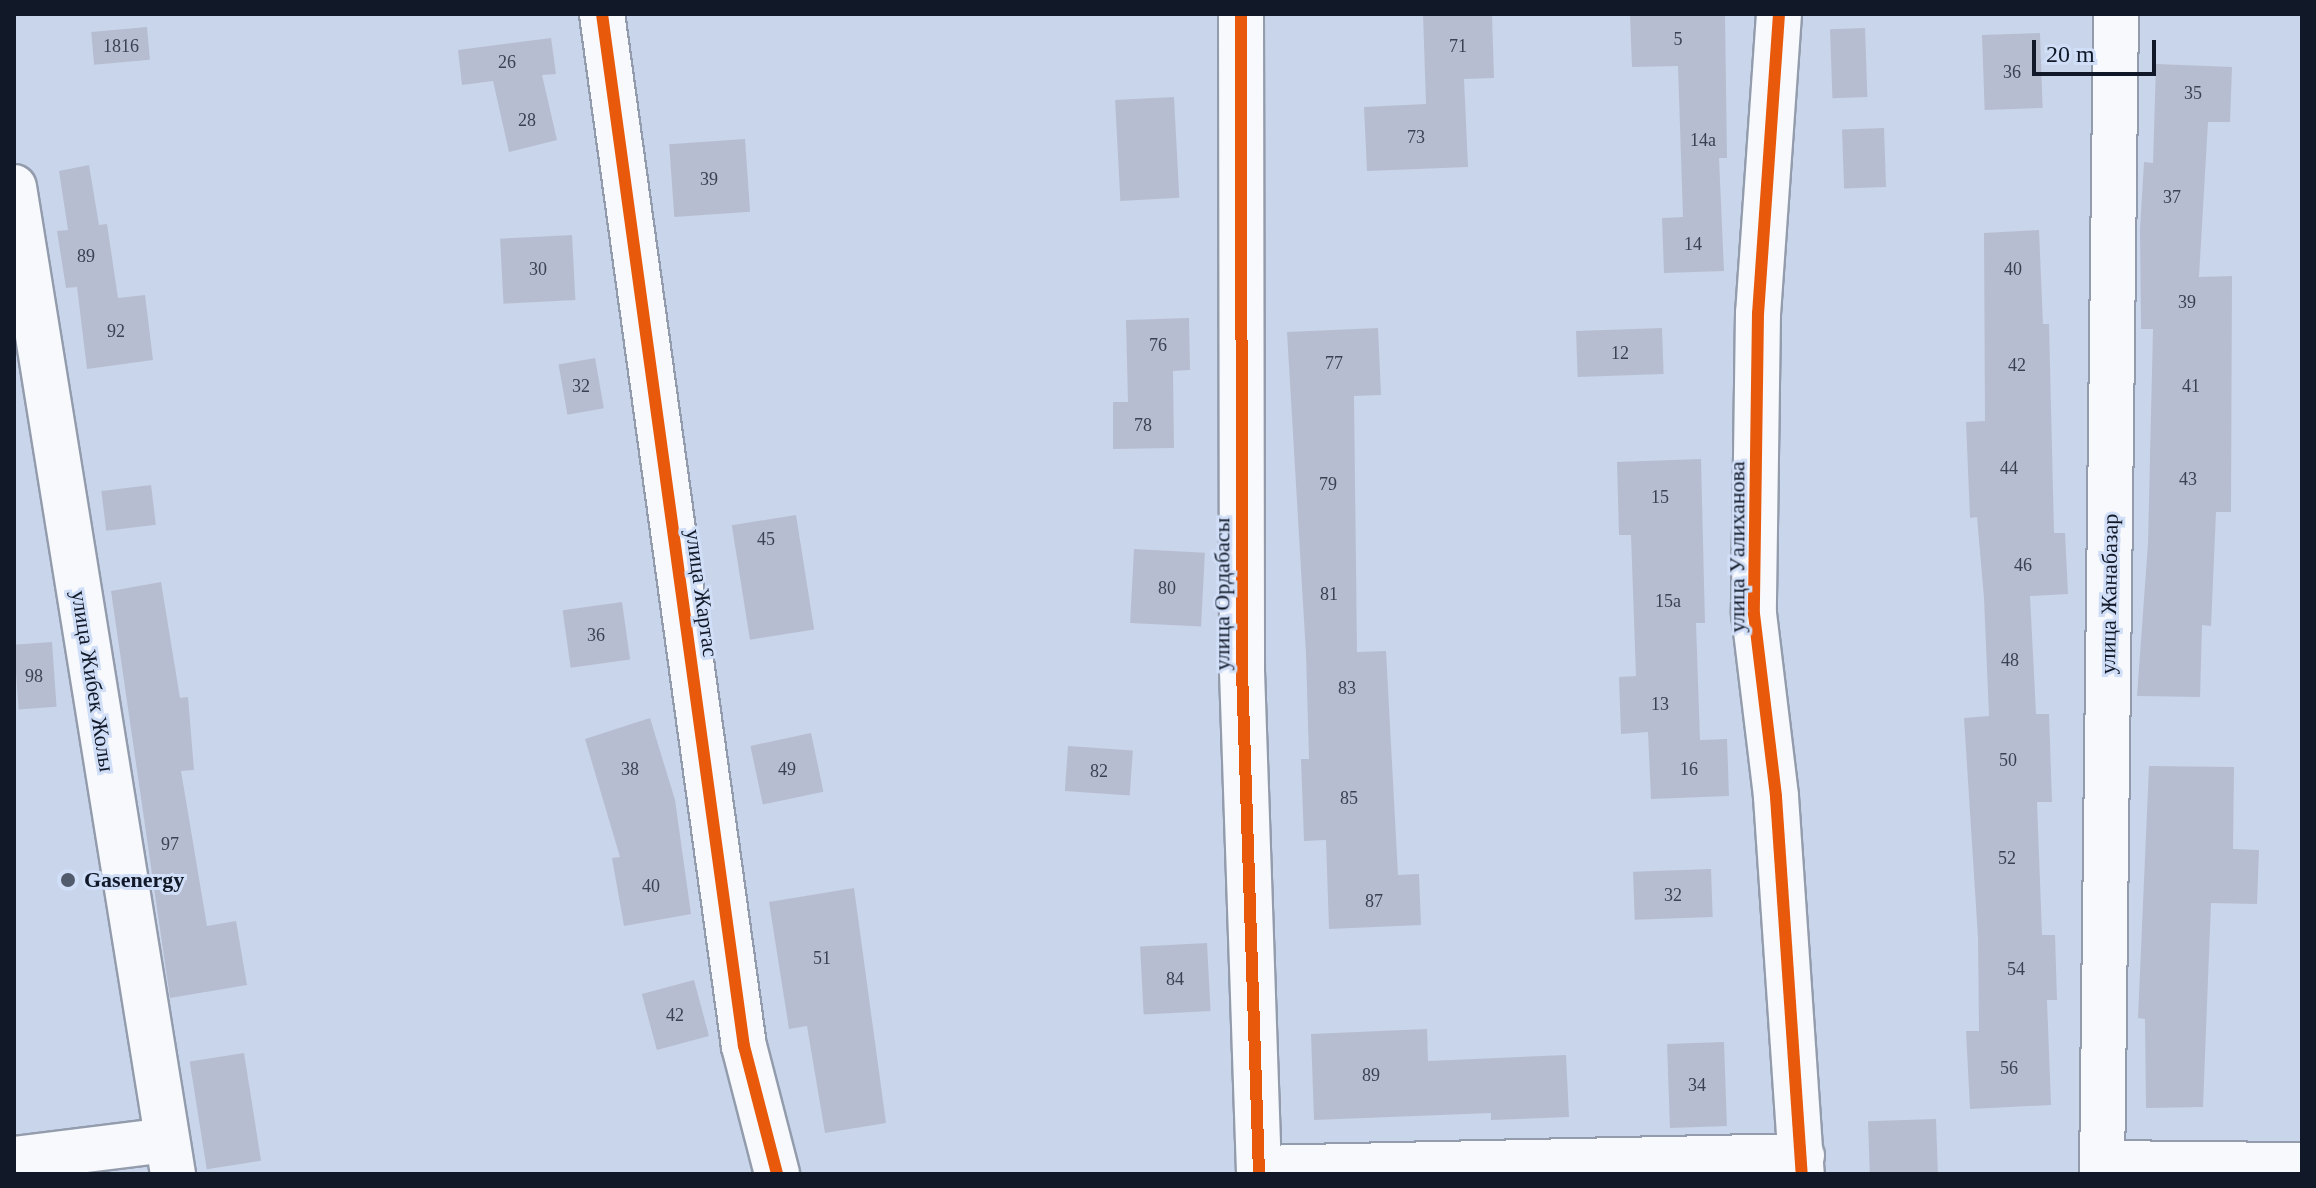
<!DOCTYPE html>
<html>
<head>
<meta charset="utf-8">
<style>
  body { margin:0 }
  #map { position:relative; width:2316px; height:1188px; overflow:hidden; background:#c9d5eb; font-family:"Times New Roman",serif }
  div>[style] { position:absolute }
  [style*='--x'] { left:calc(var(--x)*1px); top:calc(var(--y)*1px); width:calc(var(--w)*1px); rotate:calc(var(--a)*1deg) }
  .building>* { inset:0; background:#b7bdd0; transform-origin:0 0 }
  .roads { filter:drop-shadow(2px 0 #939cac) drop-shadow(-2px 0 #939cac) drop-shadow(0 2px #939cac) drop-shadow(0 -2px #939cac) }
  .minor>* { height:44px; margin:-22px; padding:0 22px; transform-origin:22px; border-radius:22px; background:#f7f9fc }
  .cycleway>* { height:12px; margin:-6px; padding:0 6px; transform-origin:6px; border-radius:6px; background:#e8590c }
  .dots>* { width:22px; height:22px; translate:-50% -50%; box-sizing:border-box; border:4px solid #d0def7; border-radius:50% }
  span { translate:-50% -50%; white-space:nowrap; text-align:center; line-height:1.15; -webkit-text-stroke:6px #d0def7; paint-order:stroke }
  .number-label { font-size:18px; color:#3a4252 }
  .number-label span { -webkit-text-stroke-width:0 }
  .street-label { font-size:22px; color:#111928 }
  .poi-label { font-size:22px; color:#111928; font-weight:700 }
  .left { translate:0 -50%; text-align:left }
  .frame { position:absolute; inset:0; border:16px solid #111928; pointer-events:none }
  .scale { position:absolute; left:2032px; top:40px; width:124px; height:36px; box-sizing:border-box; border:4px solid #111928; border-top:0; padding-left:10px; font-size:24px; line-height:28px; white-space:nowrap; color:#111928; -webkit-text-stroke:6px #d0def7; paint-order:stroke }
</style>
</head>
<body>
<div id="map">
  <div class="building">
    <div style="clip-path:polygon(1423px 14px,1492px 14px,1494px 78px,1464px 79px,1468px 167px,1367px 171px,1364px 107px,1426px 104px)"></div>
    <div style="clip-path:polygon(1630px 14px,1725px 14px,1727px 158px,1719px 158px,1724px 271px,1664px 273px,1662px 218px,1683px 217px,1678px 66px,1632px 67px)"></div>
    <div style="left:147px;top:27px;width:33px;height:56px;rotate:85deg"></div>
    <div style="left:1865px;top:28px;width:69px;height:35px;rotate:88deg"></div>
    <div style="left:2040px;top:33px;width:75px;height:58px;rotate:88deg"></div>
    <div style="clip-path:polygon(551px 38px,556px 74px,542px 75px,557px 140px,509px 152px,493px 81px,462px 85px,458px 50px)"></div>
    <div style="clip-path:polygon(2156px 64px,2232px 67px,2230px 122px,2208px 122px,2199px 277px,2232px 276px,2231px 512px,2216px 512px,2211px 626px,2202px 625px,2200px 697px,2137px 696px,2148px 543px,2153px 329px,2141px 329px,2140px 229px,2144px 162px,2153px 163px)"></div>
    <div style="left:1174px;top:97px;width:101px;height:59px;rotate:87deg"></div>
    <div style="left:1884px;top:128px;width:59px;height:42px;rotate:88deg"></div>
    <div style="left:745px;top:139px;width:73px;height:76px;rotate:86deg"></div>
    <div style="clip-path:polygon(89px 165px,99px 225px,107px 224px,118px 298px,145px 295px,153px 360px,87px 369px,77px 287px,66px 288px,57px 231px,68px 230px,59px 171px)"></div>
    <div style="clip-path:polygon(2039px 230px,2043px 324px,2049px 324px,2054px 533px,2065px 533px,2068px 594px,2030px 596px,2036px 714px,2049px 714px,2052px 802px,2037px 802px,2042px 935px,2055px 935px,2057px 1000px,2047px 1000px,2051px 1105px,1970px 1109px,1966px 1031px,1979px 1031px,1978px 938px,1964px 718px,1989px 716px,1984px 598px,1977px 517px,1970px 518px,1966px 422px,1985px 421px,1984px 233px)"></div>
    <div style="left:572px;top:235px;width:65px;height:72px;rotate:87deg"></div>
    <div style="clip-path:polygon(1189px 318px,1190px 370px,1173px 371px,1174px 448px,1113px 449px,1113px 402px,1128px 402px,1126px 320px)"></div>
    <div style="clip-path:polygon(1378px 328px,1381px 395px,1354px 396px,1357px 652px,1386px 651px,1398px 875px,1419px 874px,1421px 925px,1329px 929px,1326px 840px,1304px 841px,1301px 759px,1309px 759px,1306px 654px,1287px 332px)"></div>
    <div style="left:1662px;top:328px;width:46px;height:86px;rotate:88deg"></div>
    <div style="left:595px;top:358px;width:51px;height:37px;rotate:80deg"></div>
    <div style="clip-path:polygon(1701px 459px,1705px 623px,1696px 623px,1700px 740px,1727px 739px,1729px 796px,1651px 799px,1648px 732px,1621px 734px,1619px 677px,1636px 676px,1631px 535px,1619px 535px,1617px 462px)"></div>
    <div style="left:151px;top:485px;width:40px;height:50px;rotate:83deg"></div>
    <div style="left:796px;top:515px;width:116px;height:65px;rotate:81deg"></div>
    <div style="left:1134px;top:549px;width:71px;height:74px;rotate:3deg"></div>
    <div style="clip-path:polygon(161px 582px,180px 698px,188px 697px,194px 770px,181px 771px,207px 926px,236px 921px,247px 985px,170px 998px,111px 591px)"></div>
    <div style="left:622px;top:602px;width:58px;height:60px;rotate:82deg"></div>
    <div style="left:52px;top:642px;width:65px;height:38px;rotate:86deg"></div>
    <div style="clip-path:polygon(650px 718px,675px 800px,691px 914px,624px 926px,612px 858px,620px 857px,585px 739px)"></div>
    <div style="left:811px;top:733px;width:60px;height:62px;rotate:78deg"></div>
    <div style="left:1068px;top:746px;width:65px;height:45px;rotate:4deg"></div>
    <div style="clip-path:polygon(2149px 766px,2234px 767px,2233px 849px,2259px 850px,2257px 904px,2211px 903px,2203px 1107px,2146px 1108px,2145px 1019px,2138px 1018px)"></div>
    <div style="left:1711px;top:869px;width:48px;height:78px;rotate:88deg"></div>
    <div style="clip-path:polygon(854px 888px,886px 1123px,825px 1133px,807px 1026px,789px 1029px,769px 902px)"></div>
    <div style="left:1207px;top:943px;width:68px;height:67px;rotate:87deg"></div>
    <div style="left:694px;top:980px;width:58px;height:54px;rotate:75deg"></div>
    <div style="clip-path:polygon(1427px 1029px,1428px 1061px,1566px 1055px,1569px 1117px,1491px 1120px,1491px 1113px,1314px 1120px,1311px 1034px)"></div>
    <div style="left:1724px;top:1042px;width:84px;height:57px;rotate:88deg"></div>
    <div style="left:244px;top:1053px;width:109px;height:55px;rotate:81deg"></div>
    <div style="left:1936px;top:1119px;width:55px;height:68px;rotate:88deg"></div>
  </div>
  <div class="roads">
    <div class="minor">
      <div style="--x:602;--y:14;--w:1042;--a:82.17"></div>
      <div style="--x:744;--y:1046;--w:132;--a:75.5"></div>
      <div style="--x:1241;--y:14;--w:657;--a:89.91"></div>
      <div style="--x:1242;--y:671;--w:503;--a:88.06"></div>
      <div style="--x:1779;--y:14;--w:300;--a:94"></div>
      <div style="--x:1758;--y:313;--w:301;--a:90.8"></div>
      <div style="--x:1754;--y:614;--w:184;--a:83.1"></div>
      <div style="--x:1776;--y:797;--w:378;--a:86.1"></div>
      <div style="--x:14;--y:187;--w:1000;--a:80.85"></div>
      <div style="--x:14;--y:1159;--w:154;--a:-7.1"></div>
      <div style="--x:2102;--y:1163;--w:200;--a:0.6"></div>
      <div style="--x:1259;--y:1168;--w:543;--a:-1.27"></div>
      <div style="--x:2102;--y:1174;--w:1160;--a:-89.31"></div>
    </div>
  </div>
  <div class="cycleway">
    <div style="--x:602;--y:14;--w:1042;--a:82.17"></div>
    <div style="--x:744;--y:1046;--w:132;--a:75.5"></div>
    <div style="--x:1241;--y:14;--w:657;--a:89.91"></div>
    <div style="--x:1242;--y:671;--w:503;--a:88.06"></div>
    <div style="--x:1779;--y:14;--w:300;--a:94"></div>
    <div style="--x:1758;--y:313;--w:301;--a:90.8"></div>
    <div style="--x:1754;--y:614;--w:184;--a:83.1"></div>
    <div style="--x:1776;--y:797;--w:378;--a:86.1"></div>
  </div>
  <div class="dots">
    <div style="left:68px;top:880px;background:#515b6c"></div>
  </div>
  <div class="number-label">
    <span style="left:1678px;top:39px">5</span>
    <span style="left:121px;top:46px">1816</span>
    <span style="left:1458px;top:46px">71</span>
    <span style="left:507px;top:62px">26</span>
    <span style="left:2012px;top:72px">36</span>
    <span style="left:2193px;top:93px">35</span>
    <span style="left:527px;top:120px">28</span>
    <span style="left:1416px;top:137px">73</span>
    <span style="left:1703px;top:140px">14а</span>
    <span style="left:709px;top:179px">39</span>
    <span style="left:2172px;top:197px">37</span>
    <span style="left:1693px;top:244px">14</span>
    <span style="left:86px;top:256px">89</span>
    <span style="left:538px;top:269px">30</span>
    <span style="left:2013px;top:269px">40</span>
    <span style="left:2187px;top:302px">39</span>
    <span style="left:116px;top:331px">92</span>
    <span style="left:1158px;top:345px">76</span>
    <span style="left:1620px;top:353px">12</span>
    <span style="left:1334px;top:363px">77</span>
    <span style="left:2017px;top:365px">42</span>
    <span style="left:581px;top:386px">32</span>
    <span style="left:2191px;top:386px">41</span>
    <span style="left:1143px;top:425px">78</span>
    <span style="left:2009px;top:468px">44</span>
    <span style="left:2188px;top:479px">43</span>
    <span style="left:1328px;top:484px">79</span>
    <span style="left:1660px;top:497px">15</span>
    <span style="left:766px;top:539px">45</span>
    <span style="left:2023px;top:565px">46</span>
    <span style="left:1167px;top:588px">80</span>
    <span style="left:1329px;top:594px">81</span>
    <span style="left:1668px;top:601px">15а</span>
    <span style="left:596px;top:635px">36</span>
    <span style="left:2010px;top:660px">48</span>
    <span style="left:34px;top:676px">98</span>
    <span style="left:1347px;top:688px">83</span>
    <span style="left:1660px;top:704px">13</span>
    <span style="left:2008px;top:760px">50</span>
    <span style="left:630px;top:769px">38</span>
    <span style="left:787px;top:769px">49</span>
    <span style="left:1689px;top:769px">16</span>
    <span style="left:1099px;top:771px">82</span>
    <span style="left:1349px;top:798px">85</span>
    <span style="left:170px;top:844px">97</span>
    <span style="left:2007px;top:858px">52</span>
    <span style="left:651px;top:886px">40</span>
    <span style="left:1673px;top:895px">32</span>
    <span style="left:1374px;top:901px">87</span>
    <span style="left:822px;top:958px">51</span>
    <span style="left:2016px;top:969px">54</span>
    <span style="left:1175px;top:979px">84</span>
    <span style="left:675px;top:1015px">42</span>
    <span style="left:2009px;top:1068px">56</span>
    <span style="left:1371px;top:1075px">89</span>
    <span style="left:1697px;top:1085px">34</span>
  </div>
  <div class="street-label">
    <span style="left:1737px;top:547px;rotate:-90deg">улица Уалиханова</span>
    <span style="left:702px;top:593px;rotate:82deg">улица Жартас</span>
    <span style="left:1222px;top:594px;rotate:-90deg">улица Ордабасы</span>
    <span style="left:2109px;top:594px;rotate:-89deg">улица Жанабазар</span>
    <span style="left:93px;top:681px;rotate:81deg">улица Жибек Жолы</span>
  </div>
  <div class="poi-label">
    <span class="left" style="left:84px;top:880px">Gasenergy</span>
  </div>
  <div class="frame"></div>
  <div class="scale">20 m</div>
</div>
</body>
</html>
